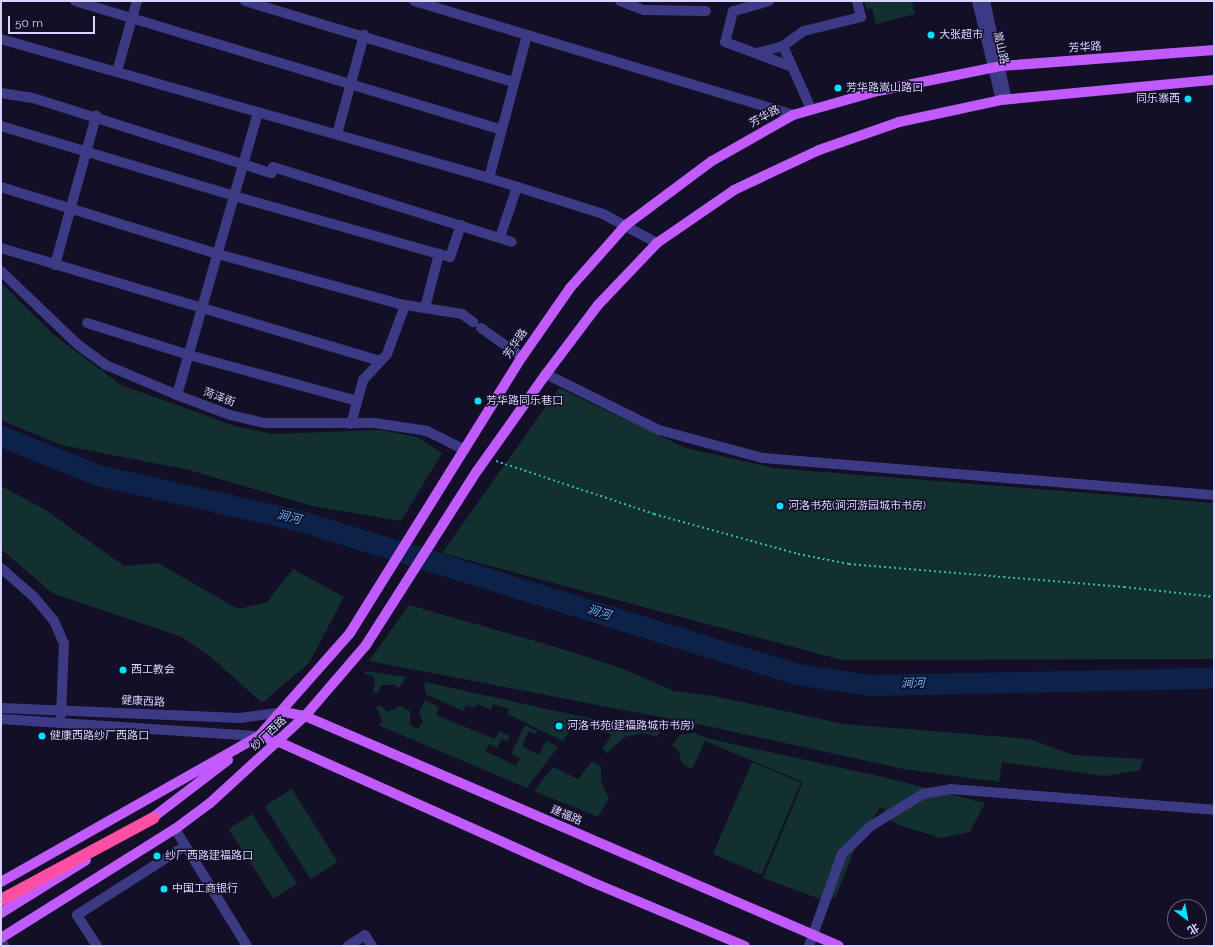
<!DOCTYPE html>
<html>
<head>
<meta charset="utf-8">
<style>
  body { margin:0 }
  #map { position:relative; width:1215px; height:947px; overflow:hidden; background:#130f26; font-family:Raleway,"Noto Sans SC",sans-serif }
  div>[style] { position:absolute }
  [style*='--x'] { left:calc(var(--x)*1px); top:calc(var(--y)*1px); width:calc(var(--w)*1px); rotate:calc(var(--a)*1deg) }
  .green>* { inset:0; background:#12302f; transform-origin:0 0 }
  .river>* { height:21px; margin:-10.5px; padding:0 10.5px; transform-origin:10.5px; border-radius:10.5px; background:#0c2248 }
  .path>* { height:2px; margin-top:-1px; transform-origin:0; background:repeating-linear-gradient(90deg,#2fb8b0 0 2px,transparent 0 5px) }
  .minor>* { height:10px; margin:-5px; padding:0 5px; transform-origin:5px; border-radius:5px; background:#3d3a85 }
  .major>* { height:10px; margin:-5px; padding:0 5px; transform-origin:5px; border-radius:5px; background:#c25bff }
  .highway>* { height:12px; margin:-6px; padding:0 6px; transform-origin:6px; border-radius:6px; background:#ff4fa3 }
  .dots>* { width:11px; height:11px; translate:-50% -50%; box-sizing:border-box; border:2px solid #130f26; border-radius:50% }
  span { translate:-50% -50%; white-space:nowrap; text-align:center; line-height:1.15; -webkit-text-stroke:3px #130f26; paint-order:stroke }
  .poi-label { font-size:11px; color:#d9d4ff }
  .left { translate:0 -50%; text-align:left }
  .right { translate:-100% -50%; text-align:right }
  .street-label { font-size:11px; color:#d9d4ff }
  .water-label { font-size:12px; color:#62b6ff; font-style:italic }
  .frame { position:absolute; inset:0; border:2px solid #d9d4ff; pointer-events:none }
  .north { position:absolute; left:1167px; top:899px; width:40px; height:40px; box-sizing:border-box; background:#130f26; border:1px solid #625e7d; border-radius:50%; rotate:148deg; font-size:11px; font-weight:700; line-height:16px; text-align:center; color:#d9d4ff }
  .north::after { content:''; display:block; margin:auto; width:14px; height:18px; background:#00e5ff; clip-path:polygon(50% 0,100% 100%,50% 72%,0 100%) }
  .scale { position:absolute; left:8px; top:16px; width:87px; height:18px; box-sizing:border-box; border:2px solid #d9d4ff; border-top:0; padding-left:5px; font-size:12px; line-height:14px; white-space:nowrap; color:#d9d4ff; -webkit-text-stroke:3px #130f26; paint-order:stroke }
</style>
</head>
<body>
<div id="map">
  <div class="green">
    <div style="clip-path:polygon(864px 1px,912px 1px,915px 14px,876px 24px,872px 8px,866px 9px)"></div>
    <div style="clip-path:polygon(1px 283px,53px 334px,121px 385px,235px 426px,272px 434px,380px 430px,417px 437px,442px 453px,401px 521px,312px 506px,189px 470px,61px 445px,1px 420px)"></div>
    <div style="clip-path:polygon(559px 388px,686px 448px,774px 468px,1214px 503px,1214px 659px,842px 660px,442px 553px)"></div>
    <div style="clip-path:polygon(1px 486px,44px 509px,124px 566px,158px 563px,238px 609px,267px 602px,293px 569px,344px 597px,309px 663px,262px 703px,212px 658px,182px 637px,52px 593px,1px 549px)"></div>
    <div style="clip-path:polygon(409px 605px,556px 647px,621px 668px,674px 691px,714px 696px,844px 724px,1029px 739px,1074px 755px,1143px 759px,1140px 770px,1106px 776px,1002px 762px,999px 782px,904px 769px,707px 726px,369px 661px)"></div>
    <div style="clip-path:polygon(366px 671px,406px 677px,399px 689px,396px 685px,382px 685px,377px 694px,373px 692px,375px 680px,373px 676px,364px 674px)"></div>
    <div style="clip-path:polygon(424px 682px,579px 716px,660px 731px,658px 737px,643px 733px,625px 737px,607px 753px,602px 749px,612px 735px,585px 723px,577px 720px,563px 741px,507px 714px,509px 709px,493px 704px,491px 710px,477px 704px,475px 708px,467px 705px,463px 711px,426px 694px)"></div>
    <div style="clip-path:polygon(425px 700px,439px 707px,436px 715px,495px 739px,499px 731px,510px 736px,507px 741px,502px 739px,497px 748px,489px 744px,485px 751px,516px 766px,520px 758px,511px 754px,525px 725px,537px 731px,535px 735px,529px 731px,522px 746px,539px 755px,546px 741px,558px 747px,527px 788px,378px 725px,382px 722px,376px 706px,381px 706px,388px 712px,400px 706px,410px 711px,410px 725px,418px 729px,423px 722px,419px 712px)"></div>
    <div style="clip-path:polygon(695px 733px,706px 738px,883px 777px,985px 803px,970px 832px,941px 838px,899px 825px,884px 817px,885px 808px,880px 808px,858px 841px,836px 896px,828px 902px,763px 878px,803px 782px,705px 741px,692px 769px,684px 765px,679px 757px,681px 755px,678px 751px,672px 745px,681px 734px)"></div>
    <div style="clip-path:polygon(592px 761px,601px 766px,601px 782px,609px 798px,598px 817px,534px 791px,553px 767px,578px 779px)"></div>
    <div style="left:752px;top:762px;width:53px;height:100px;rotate:23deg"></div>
    <div style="left:292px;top:789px;width:86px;height:32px;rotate:58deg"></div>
    <div style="left:252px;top:814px;width:83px;height:28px;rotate:57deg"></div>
  </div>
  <div class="river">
    <div style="--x:1;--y:436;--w:105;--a:21.9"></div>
    <div style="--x:98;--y:475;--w:208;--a:12.8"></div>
    <div style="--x:301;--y:521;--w:519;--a:17.14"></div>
    <div style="--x:797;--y:674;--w:74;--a:8.6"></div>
    <div style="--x:870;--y:685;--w:344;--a:-1.2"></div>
  </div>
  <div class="path">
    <div style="--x:496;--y:461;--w:167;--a:18.5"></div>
    <div style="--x:654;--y:514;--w:149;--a:15.5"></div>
    <div style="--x:798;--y:554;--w:52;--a:11.1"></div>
    <div style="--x:849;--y:564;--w:276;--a:4.8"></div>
    <div style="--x:1124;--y:587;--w:91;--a:6.3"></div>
  </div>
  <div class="minor">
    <div style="--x:75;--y:1;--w:445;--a:16.8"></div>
    <div style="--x:245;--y:1;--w:281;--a:16.8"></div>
    <div style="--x:414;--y:1;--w:396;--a:16.7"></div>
    <div style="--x:620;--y:1;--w:26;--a:21"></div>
    <div style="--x:644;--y:10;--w:62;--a:0.9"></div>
    <div style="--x:769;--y:1;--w:37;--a:164"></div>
    <div style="--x:733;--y:11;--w:32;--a:104"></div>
    <div style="--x:725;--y:42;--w:69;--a:20.3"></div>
    <div style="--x:977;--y:1;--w:102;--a:76.4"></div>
    <div style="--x:985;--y:1;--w:101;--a:77.5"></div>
    <div style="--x:1;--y:39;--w:507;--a:15.9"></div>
    <div style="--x:489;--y:178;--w:120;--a:17.5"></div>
    <div style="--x:603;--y:214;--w:61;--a:28.2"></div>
    <div style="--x:783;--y:46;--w:69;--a:66"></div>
    <div style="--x:757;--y:53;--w:27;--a:-15"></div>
    <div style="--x:783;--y:46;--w:26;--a:-36"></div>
    <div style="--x:804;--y:31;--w:59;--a:-13.8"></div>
    <div style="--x:861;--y:17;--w:16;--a:-104"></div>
    <div style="--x:117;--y:71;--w:73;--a:-74.1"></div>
    <div style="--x:1;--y:93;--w:32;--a:9"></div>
    <div style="--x:33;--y:98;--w:250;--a:17.5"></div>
    <div style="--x:271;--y:173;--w:6;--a:-72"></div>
    <div style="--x:273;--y:167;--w:250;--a:17.4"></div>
    <div style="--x:1;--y:126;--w:243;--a:16.7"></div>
    <div style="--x:234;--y:196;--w:224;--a:15.8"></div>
    <div style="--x:450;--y:257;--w:34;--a:-71"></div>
    <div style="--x:337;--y:134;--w:103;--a:-74.7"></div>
    <div style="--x:489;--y:178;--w:148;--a:-75.1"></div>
    <div style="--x:1;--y:187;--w:227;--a:17.2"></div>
    <div style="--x:218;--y:254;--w:188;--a:15.4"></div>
    <div style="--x:399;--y:304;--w:64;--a:9"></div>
    <div style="--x:462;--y:314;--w:14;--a:36"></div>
    <div style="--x:500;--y:237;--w:53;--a:-71.2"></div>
    <div style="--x:1;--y:248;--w:396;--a:16.6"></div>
    <div style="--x:55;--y:265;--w:155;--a:-74.6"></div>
    <div style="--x:1;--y:271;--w:105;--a:43.8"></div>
    <div style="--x:77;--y:344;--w:36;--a:36"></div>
    <div style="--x:106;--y:365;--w:77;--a:22.9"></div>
    <div style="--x:177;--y:395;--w:57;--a:20.7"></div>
    <div style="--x:230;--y:415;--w:37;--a:13"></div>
    <div style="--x:266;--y:423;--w:109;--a:0"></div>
    <div style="--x:375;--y:423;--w:53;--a:8.7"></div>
    <div style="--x:427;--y:431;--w:42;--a:26.6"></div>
    <div style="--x:425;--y:308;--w:56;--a:-75.5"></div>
    <div style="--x:87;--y:323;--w:107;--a:17.4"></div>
    <div style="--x:189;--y:355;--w:174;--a:15.3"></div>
    <div style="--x:481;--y:328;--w:50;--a:35.3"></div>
    <div style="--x:546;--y:374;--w:126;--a:26.4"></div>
    <div style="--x:659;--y:430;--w:108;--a:15.1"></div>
    <div style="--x:763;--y:458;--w:453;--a:4.7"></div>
    <div style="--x:177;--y:395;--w:294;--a:-74"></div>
    <div style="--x:351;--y:424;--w:46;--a:-74.7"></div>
    <div style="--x:363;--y:380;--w:35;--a:-47"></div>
    <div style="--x:387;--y:354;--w:52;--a:-69.8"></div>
    <div style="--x:1;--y:568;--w:44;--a:41.3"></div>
    <div style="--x:34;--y:597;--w:31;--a:50"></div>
    <div style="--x:54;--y:621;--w:24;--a:66"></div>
    <div style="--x:64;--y:643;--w:72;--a:92.4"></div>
    <div style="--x:1;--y:708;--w:239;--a:2.4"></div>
    <div style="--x:240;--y:718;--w:43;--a:-7.9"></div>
    <div style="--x:1;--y:719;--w:259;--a:3.8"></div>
    <div style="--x:175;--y:829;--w:137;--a:58.4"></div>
    <div style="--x:1;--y:941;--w:6;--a:59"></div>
    <div style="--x:97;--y:946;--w:37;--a:-123"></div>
    <div style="--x:77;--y:915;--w:128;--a:-32.6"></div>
    <div style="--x:348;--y:946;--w:20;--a:-33"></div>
    <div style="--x:365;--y:935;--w:13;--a:58"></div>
    <div style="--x:809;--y:946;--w:98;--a:-70.3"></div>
    <div style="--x:842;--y:854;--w:40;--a:-44"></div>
    <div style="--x:871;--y:826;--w:61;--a:-31.6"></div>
    <div style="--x:923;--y:794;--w:27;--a:-10"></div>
    <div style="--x:950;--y:789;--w:265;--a:4.5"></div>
  </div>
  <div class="major">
    <div style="--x:283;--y:712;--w:22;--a:10"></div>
    <div style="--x:305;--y:716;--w:581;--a:23.3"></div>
    <div style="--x:259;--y:736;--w:21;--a:17"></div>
    <div style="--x:279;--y:742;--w:338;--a:24.1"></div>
    <div style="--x:587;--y:880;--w:171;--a:22.7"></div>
    <div style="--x:147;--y:822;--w:102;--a:-37.4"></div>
    <div style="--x:1;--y:882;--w:296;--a:-29.5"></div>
    <div style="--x:259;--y:736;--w:137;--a:-48.5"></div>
    <div style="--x:350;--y:633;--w:325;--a:-58.1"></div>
    <div style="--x:522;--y:357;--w:84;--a:-55.2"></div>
    <div style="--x:570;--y:288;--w:84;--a:-48.4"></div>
    <div style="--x:626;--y:225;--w:107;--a:-36.7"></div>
    <div style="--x:712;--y:161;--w:93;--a:-29.6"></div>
    <div style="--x:793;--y:115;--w:88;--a:-15.8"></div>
    <div style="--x:878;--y:91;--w:126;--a:-11.5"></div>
    <div style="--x:1001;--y:66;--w:214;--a:-4.3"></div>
    <div style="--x:1;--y:913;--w:100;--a:-31.9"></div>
    <div style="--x:1;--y:938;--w:205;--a:-32.1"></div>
    <div style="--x:175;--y:829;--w:44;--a:-36.6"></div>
    <div style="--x:210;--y:803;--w:129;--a:-42.5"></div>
    <div style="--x:305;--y:716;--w:94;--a:-49.3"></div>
    <div style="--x:366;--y:645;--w:206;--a:-57.5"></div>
    <div style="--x:477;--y:471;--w:119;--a:-54.6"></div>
    <div style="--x:546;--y:374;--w:86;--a:-53"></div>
    <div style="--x:598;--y:305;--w:86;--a:-46.4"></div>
    <div style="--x:657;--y:243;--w:93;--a:-34.5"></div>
    <div style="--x:734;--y:190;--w:94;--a:-25.2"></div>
    <div style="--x:819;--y:150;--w:85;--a:-19.3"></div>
    <div style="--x:899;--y:122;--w:104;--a:-12.2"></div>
    <div style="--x:1001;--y:100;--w:214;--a:-5.4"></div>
  </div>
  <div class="highway">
    <div style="--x:1;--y:900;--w:173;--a:-28.3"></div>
  </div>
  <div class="dots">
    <div style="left:931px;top:35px;background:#00e5ff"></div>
    <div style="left:838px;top:88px;background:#00e5ff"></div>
    <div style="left:1188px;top:99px;background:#00e5ff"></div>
    <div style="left:478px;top:401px;background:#00e5ff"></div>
    <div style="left:780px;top:506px;background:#00e5ff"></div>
    <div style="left:123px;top:670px;background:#00e5ff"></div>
    <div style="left:559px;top:726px;background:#00e5ff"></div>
    <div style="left:42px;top:736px;background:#00e5ff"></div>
    <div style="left:157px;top:856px;background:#00e5ff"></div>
    <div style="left:164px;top:889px;background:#00e5ff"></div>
  </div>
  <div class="poi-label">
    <span class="left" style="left:939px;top:35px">大张超市</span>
    <span class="left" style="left:846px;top:88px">芳华路嵩山路口</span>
    <span class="right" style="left:1180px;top:99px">同乐寨西</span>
    <span class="left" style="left:486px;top:401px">芳华路同乐巷口</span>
    <span class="left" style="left:788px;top:506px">河洛书苑(涧河游园城市书房)</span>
    <span class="left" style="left:131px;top:670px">西工教会</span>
    <span class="left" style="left:567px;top:726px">河洛书苑(建福路城市书房)</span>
    <span class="left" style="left:50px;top:736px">健康西路纱厂西路口</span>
    <span class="left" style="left:165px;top:856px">纱厂西路建福路口</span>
    <span class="left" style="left:172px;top:889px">中国工商银行</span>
  </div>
  <div class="street-label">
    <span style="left:1000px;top:48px;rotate:77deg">嵩山路</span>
    <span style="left:1085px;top:48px;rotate:-4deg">芳华路</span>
    <span style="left:765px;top:117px;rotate:-29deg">芳华路</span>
    <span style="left:516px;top:344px;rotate:-56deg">芳华路</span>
    <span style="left:219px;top:398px;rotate:20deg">菏泽街</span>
    <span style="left:143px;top:702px;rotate:3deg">健康西路</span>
    <span style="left:269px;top:734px;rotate:-43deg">纱厂西路</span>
    <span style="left:566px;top:816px;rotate:23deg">建福路</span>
  </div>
  <div class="water-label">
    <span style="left:289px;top:518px;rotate:13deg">涧河</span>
    <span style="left:599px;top:613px;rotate:17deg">涧河</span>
    <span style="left:913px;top:684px;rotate:-1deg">涧河</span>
  </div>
  <div class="frame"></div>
  <div class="north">北</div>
  <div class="scale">50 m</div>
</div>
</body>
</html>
